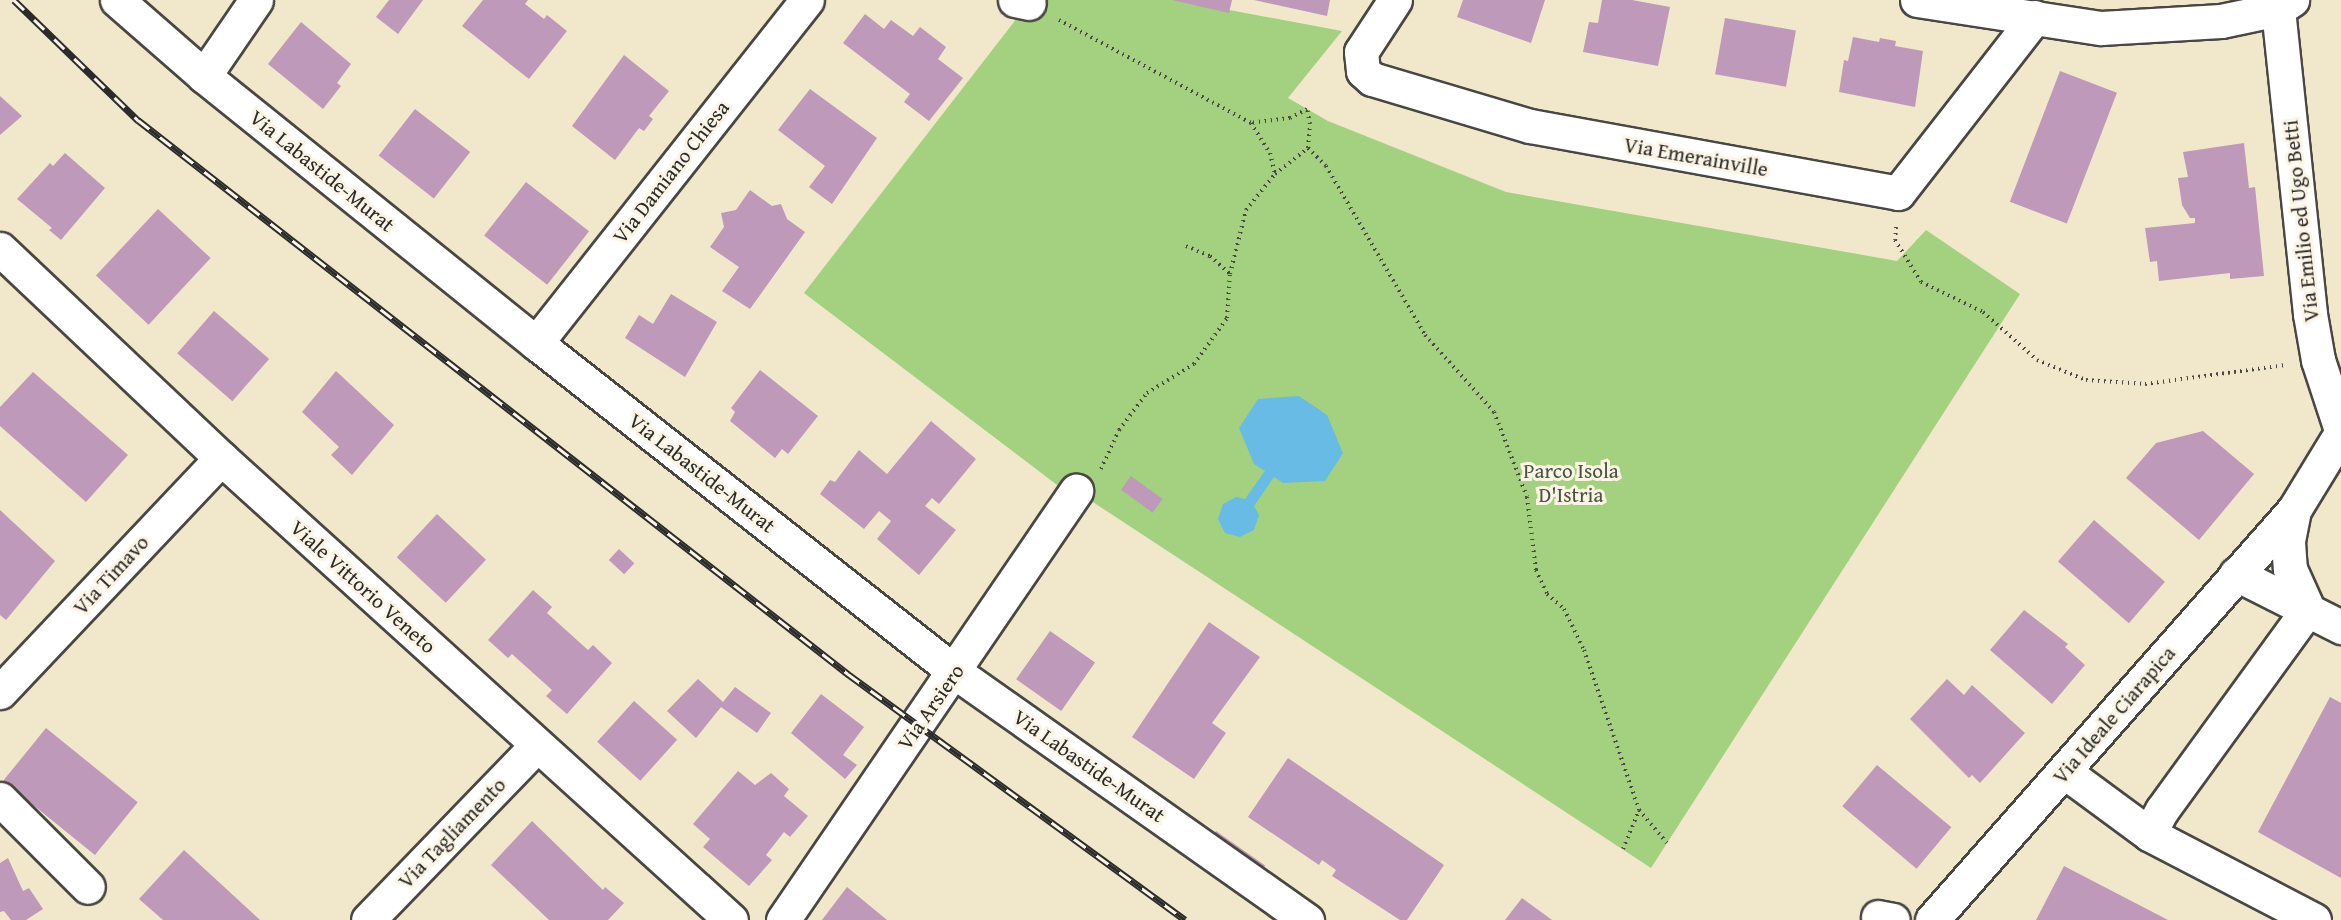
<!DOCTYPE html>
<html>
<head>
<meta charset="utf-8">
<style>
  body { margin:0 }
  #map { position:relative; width:2341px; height:920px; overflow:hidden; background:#f1e8cc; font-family:"Gentium Book Plus",serif }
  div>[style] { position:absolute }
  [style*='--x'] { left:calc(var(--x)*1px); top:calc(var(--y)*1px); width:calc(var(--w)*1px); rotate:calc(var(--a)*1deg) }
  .green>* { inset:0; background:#a3d17f }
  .water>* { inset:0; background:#68bbe4 }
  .building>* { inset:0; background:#be99b9; transform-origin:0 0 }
  .path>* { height:4px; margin-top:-2px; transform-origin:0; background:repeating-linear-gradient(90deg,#494743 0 1.5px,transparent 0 6px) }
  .roads { filter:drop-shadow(2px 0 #494743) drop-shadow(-2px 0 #494743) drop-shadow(0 2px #494743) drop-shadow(0 -2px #494743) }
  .minor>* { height:33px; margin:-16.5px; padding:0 16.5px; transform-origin:16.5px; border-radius:16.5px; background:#fff }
  .rail>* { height:7px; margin-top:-3.5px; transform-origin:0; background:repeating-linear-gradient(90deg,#fcf5e5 0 14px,#2b2b2b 0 28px); box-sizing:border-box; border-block:2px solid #2b2b2b }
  span { translate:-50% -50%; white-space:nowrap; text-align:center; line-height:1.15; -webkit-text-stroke:6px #fcf5e5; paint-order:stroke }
  .street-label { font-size:21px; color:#2b2b2b }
  .park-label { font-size:21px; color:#495440 }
</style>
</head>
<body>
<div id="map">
  <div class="green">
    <div style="clip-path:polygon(1031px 0,1176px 0,1342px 31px,1288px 98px,1328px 121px,1506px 192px,1897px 261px,1926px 230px,2020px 294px,1651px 868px,1076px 491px,1061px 488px,804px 293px)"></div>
  </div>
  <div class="water">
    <div style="clip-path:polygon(1299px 396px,1327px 415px,1343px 453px,1325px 481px,1283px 483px,1274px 477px,1254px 506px,1259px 515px,1254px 530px,1240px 537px,1225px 533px,1218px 519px,1223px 504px,1236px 497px,1245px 499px,1265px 471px,1254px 464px,1239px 428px,1258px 399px)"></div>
  </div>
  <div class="building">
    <div style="clip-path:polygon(389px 0,423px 0,398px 34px,376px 17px)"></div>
    <div style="clip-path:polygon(483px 0,528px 0,525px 4px,544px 19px,547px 15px,567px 31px,529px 79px,462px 26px)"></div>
    <div style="clip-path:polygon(1172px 0,1232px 0,1229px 13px)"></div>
    <div style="clip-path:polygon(1254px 0,1330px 0,1327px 16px)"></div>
    <div style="clip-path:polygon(1463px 0,1545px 0,1531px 43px,1457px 17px)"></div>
    <div style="clip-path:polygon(1602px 0,1632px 0,1670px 7px,1658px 66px,1583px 52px,1589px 22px,1598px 23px)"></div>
    <div style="clip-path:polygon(865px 14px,884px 29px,891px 20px,913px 36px,920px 27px,946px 47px,938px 59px,963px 78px,929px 121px,904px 102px,910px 94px,843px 43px)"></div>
    <div style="left:1725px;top:18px;width:72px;height:57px;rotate:10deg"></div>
    <div style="clip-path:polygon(301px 22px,351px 64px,337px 83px,341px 86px,323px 109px,268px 64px)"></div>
    <div style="clip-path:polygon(1853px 37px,1879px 42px,1880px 38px,1896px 41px,1895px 46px,1923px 51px,1915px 107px,1839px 92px,1844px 60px,1848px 61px)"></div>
    <div style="clip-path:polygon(624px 55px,669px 91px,649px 116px,653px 119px,644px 131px,639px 128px,615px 160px,572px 126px)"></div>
    <div style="left:2060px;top:71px;width:61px;height:140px;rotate:21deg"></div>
    <div style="clip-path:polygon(810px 89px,877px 138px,832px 204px,809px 187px,825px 166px,778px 130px)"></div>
    <div style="clip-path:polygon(0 96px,22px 116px,0 135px)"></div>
    <div style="left:415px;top:109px;width:70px;height:59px;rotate:38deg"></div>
    <div style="clip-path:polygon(2244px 143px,2249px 188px,2255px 187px,2264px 276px,2230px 279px,2230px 273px,2159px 281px,2157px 261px,2150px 262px,2145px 228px,2195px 223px,2195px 218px,2190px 218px,2182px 205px,2178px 178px,2188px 177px,2183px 152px)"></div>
    <div style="clip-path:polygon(65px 153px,105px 188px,61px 240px,49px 230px,52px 228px,17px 199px,50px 163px,53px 166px)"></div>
    <div style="left:526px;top:182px;width:80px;height:68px;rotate:38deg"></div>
    <div style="clip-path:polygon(750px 190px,772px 206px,781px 204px,787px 219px,805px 232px,750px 309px,722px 291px,739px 267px,710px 247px,724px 227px,721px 213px,736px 210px)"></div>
    <div style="left:158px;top:209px;width:72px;height:91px;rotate:43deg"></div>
    <div style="clip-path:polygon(671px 294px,717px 322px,685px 377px,625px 338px,639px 315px,653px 324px)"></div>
    <div style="left:214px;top:311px;width:73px;height:56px;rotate:41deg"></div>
    <div style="clip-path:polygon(760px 370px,818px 416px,788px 454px,782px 449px,775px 458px,730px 421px,735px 412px,731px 408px)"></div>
    <div style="clip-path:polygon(336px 371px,394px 425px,352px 475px,331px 455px,339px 447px,302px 412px)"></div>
    <div style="clip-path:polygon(33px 372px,128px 455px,86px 502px,0 426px,0 407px)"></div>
    <div style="clip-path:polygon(931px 421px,976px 459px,939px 504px,932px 498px,925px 506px,956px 530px,919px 575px,877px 539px,891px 521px,879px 511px,864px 529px,820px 494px,830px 480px,835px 482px,859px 450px,887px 474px)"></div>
    <div style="clip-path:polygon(2203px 431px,2254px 474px,2199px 540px,2126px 478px,2156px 443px)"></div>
    <div style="left:1131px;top:476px;width:39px;height:17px;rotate:36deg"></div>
    <div style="clip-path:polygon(0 510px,55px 561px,6px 620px,0 615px)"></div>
    <div style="left:437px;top:514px;width:67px;height:59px;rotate:43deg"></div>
    <div style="left:2094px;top:520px;width:94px;height:55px;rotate:41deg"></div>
    <div style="left:619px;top:549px;width:21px;height:15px;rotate:43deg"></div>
    <div style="clip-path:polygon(533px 590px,552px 607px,547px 613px,588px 650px,593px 645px,612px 663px,567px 714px,546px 696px,552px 690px,512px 654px,508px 658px,488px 640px)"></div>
    <div style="clip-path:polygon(2024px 610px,2068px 644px,2065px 647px,2085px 665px,2052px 704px,1990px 650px)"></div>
    <div style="clip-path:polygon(1209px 622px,1260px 657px,1212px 723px,1226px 733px,1194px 779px,1132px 737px)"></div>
    <div style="left:1050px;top:631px;width:55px;height:59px;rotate:35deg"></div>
    <div style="clip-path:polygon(698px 679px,723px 702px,735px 687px,771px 713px,757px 733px,721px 707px,696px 738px,667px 711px)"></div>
    <div style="clip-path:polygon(1947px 679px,1964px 695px,1972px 685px,2025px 733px,1980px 783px,1972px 775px,1969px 778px,1910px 719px)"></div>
    <div style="clip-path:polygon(821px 694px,864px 727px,843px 755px,857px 765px,845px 779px,791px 733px)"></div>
    <div style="clip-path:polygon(2330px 697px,2341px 703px,2341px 878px,2258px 832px)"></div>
    <div style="left:634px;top:701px;width:58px;height:55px;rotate:42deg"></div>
    <div style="left:46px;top:728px;width:118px;height:68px;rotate:39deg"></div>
    <div style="clip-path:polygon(1288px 758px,1444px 865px,1407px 920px,1400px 920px,1332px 876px,1336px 870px,1322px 860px,1319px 865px,1248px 817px)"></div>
    <div style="left:1877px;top:765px;width:97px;height:54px;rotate:40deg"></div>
    <div style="clip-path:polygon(738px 771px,755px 785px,771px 773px,789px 789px,784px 796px,808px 816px,790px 837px,784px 832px,766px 855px,772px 860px,749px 886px,703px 847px,710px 839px,693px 824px)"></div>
    <div style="clip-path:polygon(532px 821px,603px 890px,605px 887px,624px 903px,608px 920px,549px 920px,491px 865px)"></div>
    <div style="left:1216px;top:831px;width:60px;height:11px;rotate:35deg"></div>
    <div style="clip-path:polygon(184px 850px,260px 920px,163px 920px,139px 899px)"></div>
    <div style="clip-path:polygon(8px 858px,23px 891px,29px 888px,43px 909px,26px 920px,11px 920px,4px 911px,0 912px,0 863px)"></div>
    <div style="clip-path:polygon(2064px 866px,2168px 920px,2036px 920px)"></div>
    <div style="clip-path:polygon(847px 887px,887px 920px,822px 920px)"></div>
    <div style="clip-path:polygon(1522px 898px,1552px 920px,1505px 920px)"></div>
  </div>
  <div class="path">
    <div style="--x:1059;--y:20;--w:218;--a:28.2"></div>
    <div style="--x:1251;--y:123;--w:36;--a:58"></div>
    <div style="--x:1270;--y:153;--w:22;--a:77"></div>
    <div style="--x:1308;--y:148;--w:25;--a:45"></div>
    <div style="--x:1326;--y:166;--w:196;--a:59.6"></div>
    <div style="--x:1425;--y:335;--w:103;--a:48.1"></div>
    <div style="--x:1494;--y:412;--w:91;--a:68.8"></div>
    <div style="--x:1527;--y:497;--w:74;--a:83"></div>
    <div style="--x:1536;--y:570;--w:26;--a:65"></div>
    <div style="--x:1547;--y:594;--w:23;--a:41"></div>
    <div style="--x:1564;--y:609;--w:46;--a:64"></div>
    <div style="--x:1584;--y:650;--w:169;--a:71"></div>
    <div style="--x:1639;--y:810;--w:43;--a:49.7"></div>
    <div style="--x:1896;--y:227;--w:13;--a:94"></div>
    <div style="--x:1895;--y:240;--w:49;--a:58.2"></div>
    <div style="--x:1921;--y:282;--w:69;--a:25.8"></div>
    <div style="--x:1983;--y:312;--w:72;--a:41.6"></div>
    <div style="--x:2037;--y:360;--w:53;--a:22.2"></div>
    <div style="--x:2086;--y:380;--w:59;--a:3.9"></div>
    <div style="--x:2145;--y:384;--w:141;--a:-7.7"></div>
    <div style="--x:1186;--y:246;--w:26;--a:23"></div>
    <div style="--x:1210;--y:256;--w:27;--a:42"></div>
    <div style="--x:1101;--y:469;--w:43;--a:-65.2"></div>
    <div style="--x:1119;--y:430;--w:46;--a:-52.9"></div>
    <div style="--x:1147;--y:393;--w:55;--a:-31.7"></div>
    <div style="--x:1194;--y:364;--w:57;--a:-54.3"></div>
    <div style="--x:1227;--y:318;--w:44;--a:-86.1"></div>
    <div style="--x:1230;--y:274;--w:66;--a:-76"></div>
    <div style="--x:1246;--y:210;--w:46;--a:-51.1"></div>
    <div style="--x:1275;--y:174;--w:42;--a:-38.2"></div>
    <div style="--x:1308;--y:148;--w:24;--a:-85"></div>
    <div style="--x:1310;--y:124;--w:15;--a:-101"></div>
    <div style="--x:1307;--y:109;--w:19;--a:152"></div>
    <div style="--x:1290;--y:118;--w:39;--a:173"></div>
    <div style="--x:1623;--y:849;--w:42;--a:-67.7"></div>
  </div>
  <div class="roads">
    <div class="minor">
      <div style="--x:117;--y:0;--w:116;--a:41.1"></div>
      <div style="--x:204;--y:76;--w:426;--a:38.8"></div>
      <div style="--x:536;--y:343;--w:533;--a:38.14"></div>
      <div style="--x:955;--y:672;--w:431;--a:35.2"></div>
      <div style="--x:1015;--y:0;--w:14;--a:12"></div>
      <div style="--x:1395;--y:0;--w:62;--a:123.2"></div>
      <div style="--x:1361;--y:52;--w:19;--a:84"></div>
      <div style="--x:1363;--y:71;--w:12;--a:42"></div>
      <div style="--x:1372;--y:79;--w:165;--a:16.6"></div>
      <div style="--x:1530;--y:126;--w:374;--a:10.3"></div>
      <div style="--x:1898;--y:193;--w:223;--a:-52.1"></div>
      <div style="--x:1917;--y:0;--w:186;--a:8.7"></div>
      <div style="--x:2101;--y:28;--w:120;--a:-3.3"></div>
      <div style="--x:2221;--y:21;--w:58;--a:-11.9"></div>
      <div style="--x:2278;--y:9;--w:17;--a:-33"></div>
      <div style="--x:2278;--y:9;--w:307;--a:84"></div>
      <div style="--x:2310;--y:314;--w:47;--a:80.1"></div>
      <div style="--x:2318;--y:360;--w:74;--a:71.8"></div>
      <div style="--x:204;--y:76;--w:92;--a:-55.6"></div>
      <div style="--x:0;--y:249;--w:304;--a:43.4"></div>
      <div style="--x:221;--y:458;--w:688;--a:42.17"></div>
      <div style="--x:536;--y:343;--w:437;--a:-51.7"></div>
      <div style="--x:2294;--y:510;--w:33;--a:101"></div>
      <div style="--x:2288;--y:542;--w:27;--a:86"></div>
      <div style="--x:2290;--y:569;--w:44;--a:65.8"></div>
      <div style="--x:2236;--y:574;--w:118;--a:26.8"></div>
      <div style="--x:0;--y:692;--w:322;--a:-46.6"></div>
      <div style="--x:2065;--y:772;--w:104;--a:36.4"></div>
      <div style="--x:2149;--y:834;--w:186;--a:27.5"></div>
      <div style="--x:0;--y:799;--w:124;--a:45"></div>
      <div style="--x:2149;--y:834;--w:27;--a:-62"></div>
      <div style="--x:2162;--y:810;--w:248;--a:-54"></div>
      <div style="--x:1878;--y:917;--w:15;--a:11"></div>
      <div style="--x:368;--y:920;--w:242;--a:-46"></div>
      <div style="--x:783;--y:920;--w:520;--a:-55.67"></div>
      <div style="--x:1932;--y:920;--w:547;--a:-48.56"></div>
      <div style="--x:2294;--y:510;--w:90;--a:-58.6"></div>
    </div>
  </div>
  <div class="rail">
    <div style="--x:14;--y:0;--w:173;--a:44.1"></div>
    <div style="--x:138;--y:120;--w:901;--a:37.96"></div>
    <div style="--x:848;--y:674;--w:417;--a:36.1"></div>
  </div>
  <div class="street-label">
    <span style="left:1696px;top:157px;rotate:10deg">Via Emerainville</span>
    <span style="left:322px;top:171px;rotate:39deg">Via Labastide-Murat</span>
    <span style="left:671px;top:172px;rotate:-52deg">Via Damiano Chiesa</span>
    <span style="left:2301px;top:221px;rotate:-96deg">Via Emilio ed Ugo Betti</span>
    <span style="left:702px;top:473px;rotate:38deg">Via Labastide-Murat</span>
    <span style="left:111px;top:575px;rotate:-47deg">Via Timavo</span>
    <span style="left:363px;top:587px;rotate:42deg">Viale Vittorio Veneto</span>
    <span style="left:931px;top:707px;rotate:-55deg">Via Arsiero</span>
    <span style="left:2114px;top:715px;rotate:-49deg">Via Ideale Ciarapica</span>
    <span style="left:1089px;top:766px;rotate:35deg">Via Labastide-Murat</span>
    <span style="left:452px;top:833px;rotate:-46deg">Via Tagliamento</span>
  </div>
  <div class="park-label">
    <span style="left:1571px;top:483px">Parco Isola<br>D'Istria</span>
  </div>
</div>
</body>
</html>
